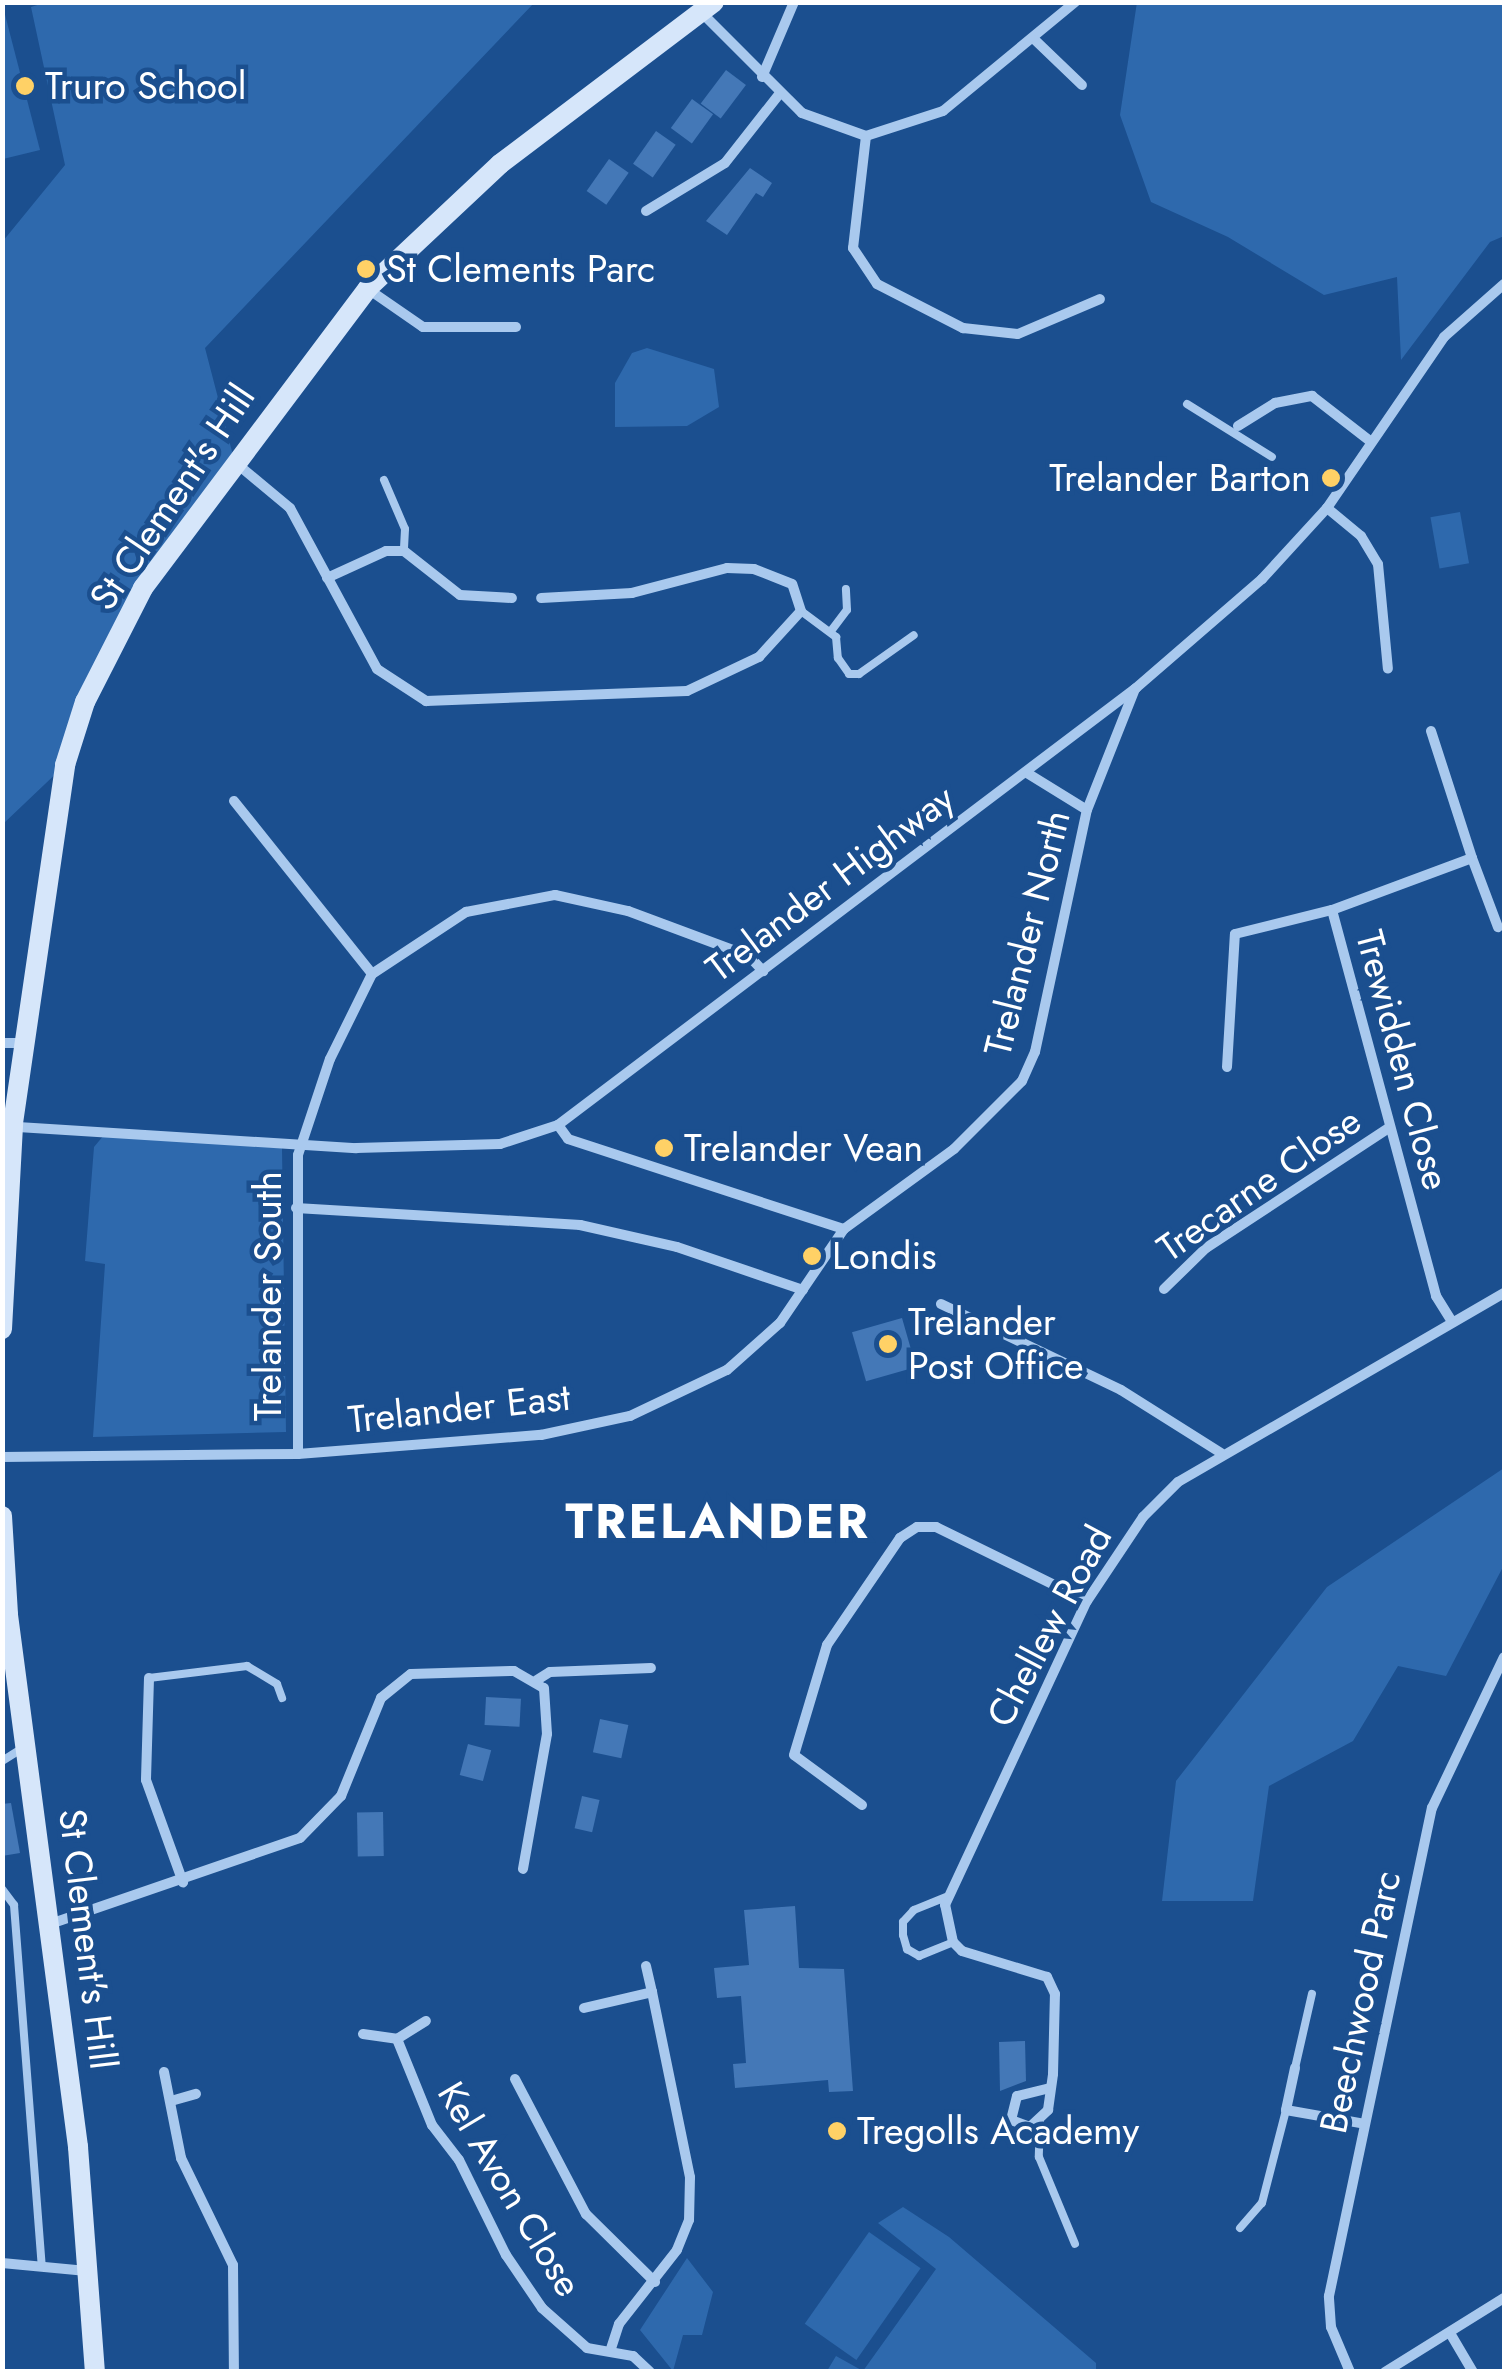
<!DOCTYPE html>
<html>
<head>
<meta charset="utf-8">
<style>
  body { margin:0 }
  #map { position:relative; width:1507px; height:2374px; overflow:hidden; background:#1b4f8f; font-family:Jost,sans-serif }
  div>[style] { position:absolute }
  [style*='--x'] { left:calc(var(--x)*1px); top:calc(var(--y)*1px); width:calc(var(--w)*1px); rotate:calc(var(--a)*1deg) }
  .green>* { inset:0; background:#2e69ad; transform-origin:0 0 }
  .building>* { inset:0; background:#4478b7; transform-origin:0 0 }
  .lane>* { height:8px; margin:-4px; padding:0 4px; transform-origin:4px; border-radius:4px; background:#a9c9ee }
  .street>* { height:10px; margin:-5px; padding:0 5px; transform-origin:5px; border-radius:5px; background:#a9c9ee }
  .secondary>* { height:20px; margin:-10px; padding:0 10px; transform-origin:10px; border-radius:10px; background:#d6e6fa }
  .dots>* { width:28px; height:28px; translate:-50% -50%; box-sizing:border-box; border:5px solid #1b4f8f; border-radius:50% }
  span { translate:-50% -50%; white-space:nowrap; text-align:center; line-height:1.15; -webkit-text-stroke:9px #1b4f8f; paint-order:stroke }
  .poi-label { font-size:38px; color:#fff }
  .left { translate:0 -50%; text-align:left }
  .right { translate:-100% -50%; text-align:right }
  .street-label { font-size:38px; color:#fff }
  .district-label { font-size:48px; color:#fff; font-weight:700; letter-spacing:2.5px }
  .frame { position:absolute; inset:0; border:5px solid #fff; pointer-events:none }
</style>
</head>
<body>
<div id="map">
  <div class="green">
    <div style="clip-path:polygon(47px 2px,534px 3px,205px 348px,235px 463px,143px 588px,65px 765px,3px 824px,3px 241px,65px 165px,31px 7px)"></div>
    <div style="clip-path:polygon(1137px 2px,1504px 3px,1504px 236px,1490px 242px,1401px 360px,1397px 277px,1324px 295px,1228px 237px,1151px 202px,1120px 115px)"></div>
    <div style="clip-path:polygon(2px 3px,40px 150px,3px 159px,2px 159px)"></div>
    <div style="clip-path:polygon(647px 348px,714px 369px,719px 407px,687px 426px,615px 427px,615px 383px,632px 353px)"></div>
    <div style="left:1460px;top:512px;width:52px;height:30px;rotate:80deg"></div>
    <div style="clip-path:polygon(104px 1135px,282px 1148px,286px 1432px,93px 1437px,105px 1264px,85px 1261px,94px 1147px)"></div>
    <div style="clip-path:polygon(1504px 1468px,1504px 1565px,1446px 1676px,1398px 1666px,1353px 1741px,1269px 1786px,1253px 1901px,1162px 1901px,1176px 1781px,1327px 1587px)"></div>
    <div style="clip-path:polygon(903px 2207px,949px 2237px,1096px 2363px,1096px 2371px,827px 2371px,836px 2356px,863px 2371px,936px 2269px,878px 2223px)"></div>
    <div style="left:869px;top:2232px;width:63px;height:112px;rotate:35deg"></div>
    <div style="clip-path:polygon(687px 2258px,713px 2292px,702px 2335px,683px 2335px,673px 2371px,640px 2330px)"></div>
  </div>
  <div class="building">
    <div style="left:726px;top:70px;width:25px;height:42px;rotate:37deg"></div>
    <div style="left:692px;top:99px;width:26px;height:36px;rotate:36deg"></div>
    <div style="left:656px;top:131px;width:24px;height:40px;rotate:35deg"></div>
    <div style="left:609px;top:159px;width:24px;height:39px;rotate:35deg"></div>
    <div style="clip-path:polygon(750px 168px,772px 183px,763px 197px,756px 193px,727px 235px,706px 221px)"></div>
    <div style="left:902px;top:1318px;width:51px;height:52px;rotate:74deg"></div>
    <div style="left:486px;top:1697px;width:35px;height:28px;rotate:3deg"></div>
    <div style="left:600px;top:1719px;width:29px;height:34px;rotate:12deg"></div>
    <div style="left:468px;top:1744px;width:24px;height:32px;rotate:15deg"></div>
    <div style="left:582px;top:1796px;width:18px;height:33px;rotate:13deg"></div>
    <div style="clip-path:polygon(11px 1803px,20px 1853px,2px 1856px,2px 1804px)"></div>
    <div style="left:383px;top:1812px;width:44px;height:26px;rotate:89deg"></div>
    <div style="clip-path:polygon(795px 1906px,799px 1968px,844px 1969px,853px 2091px,829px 2092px,828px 2080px,735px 2088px,733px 2064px,746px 2063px,741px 1996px,717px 1998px,714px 1968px,749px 1965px,744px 1910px)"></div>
    <div style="clip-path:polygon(1025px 2041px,1026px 2081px,1000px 2091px,999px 2042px)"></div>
  </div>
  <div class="lane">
    <div style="--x:1187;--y:404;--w:100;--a:31.9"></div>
    <div style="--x:384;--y:480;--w:53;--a:66.8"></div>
    <div style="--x:405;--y:529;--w:22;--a:93"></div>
    <div style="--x:801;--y:611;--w:44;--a:36.6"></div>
    <div style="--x:836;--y:637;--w:21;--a:85"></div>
    <div style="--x:838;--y:658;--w:19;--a:55"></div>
    <div style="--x:849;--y:674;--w:10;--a:0"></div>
    <div style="--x:859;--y:674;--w:67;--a:-35.3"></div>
    <div style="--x:831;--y:631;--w:26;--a:-53"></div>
    <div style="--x:847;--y:610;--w:21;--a:-93"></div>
    <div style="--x:149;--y:1678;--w:99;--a:-7"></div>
    <div style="--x:247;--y:1666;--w:35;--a:31"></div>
    <div style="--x:277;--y:1684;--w:15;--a:70"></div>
    <div style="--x:2;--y:1761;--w:25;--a:-32"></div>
    <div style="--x:2;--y:1889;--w:20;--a:53"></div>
    <div style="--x:14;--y:1905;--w:362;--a:85.6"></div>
    <div style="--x:946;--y:1897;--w:35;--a:158"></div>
    <div style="--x:914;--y:1910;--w:16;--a:133"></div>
    <div style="--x:903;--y:1922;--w:13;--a:90"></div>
    <div style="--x:903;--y:1935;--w:15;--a:74"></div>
    <div style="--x:907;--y:1949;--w:14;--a:30"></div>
    <div style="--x:919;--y:1956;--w:37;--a:-22"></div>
    <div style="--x:1295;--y:2068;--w:76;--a:-77.1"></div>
    <div style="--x:1040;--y:2121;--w:36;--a:92"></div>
    <div style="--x:1039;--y:2157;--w:94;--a:67.5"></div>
    <div style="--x:1240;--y:2228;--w:33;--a:-49"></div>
    <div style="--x:1262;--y:2203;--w:96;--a:-75.5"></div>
  </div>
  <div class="street">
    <div style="--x:701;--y:12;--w:143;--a:45"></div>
    <div style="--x:802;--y:113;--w:68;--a:19.8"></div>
    <div style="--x:866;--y:136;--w:81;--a:-18"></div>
    <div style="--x:943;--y:111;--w:171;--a:-39.5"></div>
    <div style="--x:1035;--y:40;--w:65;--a:43.8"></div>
    <div style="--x:762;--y:77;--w:82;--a:-66.9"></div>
    <div style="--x:866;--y:136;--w:113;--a:96.6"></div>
    <div style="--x:853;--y:248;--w:43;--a:56.3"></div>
    <div style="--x:877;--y:284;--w:97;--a:27.1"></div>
    <div style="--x:963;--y:328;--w:55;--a:6.2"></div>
    <div style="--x:1018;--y:334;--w:89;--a:-23.1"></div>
    <div style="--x:646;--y:211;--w:92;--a:-31.3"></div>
    <div style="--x:725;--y:163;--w:89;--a:-51.8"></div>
    <div style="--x:368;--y:289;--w:67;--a:34.6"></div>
    <div style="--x:423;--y:327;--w:93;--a:0"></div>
    <div style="--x:1238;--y:426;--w:44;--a:-31.9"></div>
    <div style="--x:1275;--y:403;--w:38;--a:-11"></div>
    <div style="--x:1312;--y:396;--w:73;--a:37.8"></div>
    <div style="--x:236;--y:463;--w:70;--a:39.8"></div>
    <div style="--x:290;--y:508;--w:183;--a:61.6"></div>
    <div style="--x:377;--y:669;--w:59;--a:33.1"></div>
    <div style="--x:426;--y:701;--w:261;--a:-2.2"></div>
    <div style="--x:687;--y:691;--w:80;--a:-25.3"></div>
    <div style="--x:759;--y:657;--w:62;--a:-47.6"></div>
    <div style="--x:801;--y:611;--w:28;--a:-108"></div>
    <div style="--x:792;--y:584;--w:41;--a:-158.5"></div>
    <div style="--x:754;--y:569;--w:27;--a:-178"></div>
    <div style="--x:727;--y:568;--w:98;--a:165.3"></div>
    <div style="--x:632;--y:593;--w:91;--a:176.9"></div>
    <div style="--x:1327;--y:508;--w:44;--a:39.5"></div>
    <div style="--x:1361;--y:536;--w:33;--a:59"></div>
    <div style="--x:1378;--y:564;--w:105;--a:84.6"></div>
    <div style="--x:327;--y:578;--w:65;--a:-24.6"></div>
    <div style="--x:386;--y:551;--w:18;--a:0"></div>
    <div style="--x:404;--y:551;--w:71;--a:38.2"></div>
    <div style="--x:460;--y:595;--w:52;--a:3.3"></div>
    <div style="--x:1431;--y:731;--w:133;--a:72.1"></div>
    <div style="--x:1472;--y:858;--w:149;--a:159.6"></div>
    <div style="--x:1332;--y:910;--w:400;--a:74.9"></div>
    <div style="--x:1436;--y:1296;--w:31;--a:58"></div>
    <div style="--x:1027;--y:773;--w:70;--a:31.7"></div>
    <div style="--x:234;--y:801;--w:221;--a:51.4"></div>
    <div style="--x:1472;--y:858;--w:74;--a:69.4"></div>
    <div style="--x:2;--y:1043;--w:21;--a:0"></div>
    <div style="--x:1227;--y:1067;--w:133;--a:-86.6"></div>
    <div style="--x:1235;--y:934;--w:100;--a:-13.9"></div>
    <div style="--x:558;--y:1125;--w:17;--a:54"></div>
    <div style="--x:568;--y:1139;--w:290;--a:18.1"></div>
    <div style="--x:2;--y:1126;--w:355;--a:3.6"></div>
    <div style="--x:356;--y:1148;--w:144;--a:-1.6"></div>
    <div style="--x:500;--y:1144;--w:61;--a:-18.1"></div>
    <div style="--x:558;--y:1125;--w:725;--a:-37.09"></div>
    <div style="--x:1136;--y:688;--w:167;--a:-40.9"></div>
    <div style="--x:1262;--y:579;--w:96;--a:-47.5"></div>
    <div style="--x:1327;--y:508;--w:207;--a:-55.6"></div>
    <div style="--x:1444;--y:337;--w:80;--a:-41.5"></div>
    <div style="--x:296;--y:1208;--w:285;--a:3.4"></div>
    <div style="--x:580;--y:1225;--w:99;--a:12.8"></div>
    <div style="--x:677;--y:1247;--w:133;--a:18.8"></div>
    <div style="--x:1164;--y:1289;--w:59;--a:-44.3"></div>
    <div style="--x:1206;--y:1248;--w:219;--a:-33.3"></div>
    <div style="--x:941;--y:1304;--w:199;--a:25.5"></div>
    <div style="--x:1121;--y:1390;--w:118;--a:32.2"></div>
    <div style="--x:298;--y:1454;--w:299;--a:-90"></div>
    <div style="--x:298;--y:1155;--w:101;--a:-71.6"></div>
    <div style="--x:330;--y:1059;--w:95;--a:-63.7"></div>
    <div style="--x:372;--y:974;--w:113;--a:-33.4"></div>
    <div style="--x:466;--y:912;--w:91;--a:-10.8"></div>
    <div style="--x:555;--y:895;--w:75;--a:12.4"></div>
    <div style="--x:628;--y:911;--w:129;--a:20.4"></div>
    <div style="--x:749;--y:956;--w:21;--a:47"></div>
    <div style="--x:2;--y:1457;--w:296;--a:-0.6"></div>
    <div style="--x:298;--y:1454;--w:244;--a:-4.5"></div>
    <div style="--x:541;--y:1435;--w:91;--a:-12.1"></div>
    <div style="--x:630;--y:1416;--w:107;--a:-25.4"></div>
    <div style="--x:727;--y:1370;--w:71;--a:-41.6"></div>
    <div style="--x:780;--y:1323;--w:114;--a:-55.8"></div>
    <div style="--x:844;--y:1229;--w:136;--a:-36"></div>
    <div style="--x:954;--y:1149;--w:96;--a:-45"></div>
    <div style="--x:1022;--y:1081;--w:32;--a:-66"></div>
    <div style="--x:1035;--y:1052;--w:248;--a:-77.9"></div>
    <div style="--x:1087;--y:810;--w:130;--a:-68.4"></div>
    <div style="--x:149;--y:1678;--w:102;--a:91.7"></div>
    <div style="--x:146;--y:1780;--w:109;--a:70.1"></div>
    <div style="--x:537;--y:1680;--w:15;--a:-32"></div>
    <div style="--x:550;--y:1672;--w:101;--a:-2.3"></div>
    <div style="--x:862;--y:1805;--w:84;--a:-143.7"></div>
    <div style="--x:794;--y:1755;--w:115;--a:-73.3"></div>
    <div style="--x:827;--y:1645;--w:130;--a:-55.7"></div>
    <div style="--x:900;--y:1538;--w:20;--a:-33"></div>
    <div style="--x:917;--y:1527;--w:19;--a:0"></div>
    <div style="--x:936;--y:1527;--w:168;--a:26.1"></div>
    <div style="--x:53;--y:1923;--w:261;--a:-19"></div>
    <div style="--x:300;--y:1838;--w:59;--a:-45.7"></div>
    <div style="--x:341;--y:1796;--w:106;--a:-67.8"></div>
    <div style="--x:381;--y:1698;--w:38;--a:-39"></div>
    <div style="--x:411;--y:1674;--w:103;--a:-1.7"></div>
    <div style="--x:514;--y:1671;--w:34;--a:30"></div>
    <div style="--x:544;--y:1688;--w:46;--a:86.3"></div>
    <div style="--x:547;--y:1734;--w:137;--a:100.1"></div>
    <div style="--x:646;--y:1966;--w:27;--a:77"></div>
    <div style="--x:584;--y:2008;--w:70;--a:-13.2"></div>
    <div style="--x:652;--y:1992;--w:189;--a:78.4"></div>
    <div style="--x:690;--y:2177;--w:43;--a:91.3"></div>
    <div style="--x:689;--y:2220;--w:32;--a:112"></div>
    <div style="--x:677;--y:2250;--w:94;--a:128.1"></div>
    <div style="--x:619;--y:2324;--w:25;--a:108"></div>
    <div style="--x:363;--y:2034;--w:34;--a:8"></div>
    <div style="--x:397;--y:2039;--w:34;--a:-32"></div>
    <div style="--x:397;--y:2039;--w:93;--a:67.9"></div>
    <div style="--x:432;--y:2125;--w:44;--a:52.4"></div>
    <div style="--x:459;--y:2160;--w:106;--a:63.7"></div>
    <div style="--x:506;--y:2255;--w:64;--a:55.8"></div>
    <div style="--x:542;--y:2308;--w:60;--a:41.6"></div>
    <div style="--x:587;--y:2348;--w:47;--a:9.9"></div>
    <div style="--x:633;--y:2356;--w:23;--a:43"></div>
    <div style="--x:1295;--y:2068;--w:43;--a:102.1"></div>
    <div style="--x:1286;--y:2110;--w:80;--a:10"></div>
    <div style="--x:164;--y:2072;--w:88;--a:78.8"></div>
    <div style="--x:181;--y:2158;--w:119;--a:64.1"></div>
    <div style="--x:233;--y:2265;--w:107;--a:89.5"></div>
    <div style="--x:515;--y:2079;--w:153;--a:62.3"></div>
    <div style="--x:586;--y:2214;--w:97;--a:44.6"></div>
    <div style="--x:1050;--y:2088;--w:34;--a:166"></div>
    <div style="--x:1017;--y:2096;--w:25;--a:104"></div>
    <div style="--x:1011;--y:2120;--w:20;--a:20"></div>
    <div style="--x:1030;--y:2127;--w:25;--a:-43"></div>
    <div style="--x:1048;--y:2110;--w:36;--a:-82"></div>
    <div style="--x:1053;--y:2074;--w:80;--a:-88.6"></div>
    <div style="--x:1055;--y:1994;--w:19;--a:-115"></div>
    <div style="--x:1047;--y:1977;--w:89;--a:-163"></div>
    <div style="--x:962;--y:1951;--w:13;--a:-135"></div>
    <div style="--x:953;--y:1942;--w:38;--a:-102"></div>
    <div style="--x:945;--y:1905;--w:336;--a:-65"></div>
    <div style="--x:1087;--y:1601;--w:101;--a:-56.3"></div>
    <div style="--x:1143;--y:1517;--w:49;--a:-45"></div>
    <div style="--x:1178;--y:1482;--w:377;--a:-30.1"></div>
    <div style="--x:171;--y:2101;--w:26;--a:-16"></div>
    <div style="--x:2;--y:2263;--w:85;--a:5.4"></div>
    <div style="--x:1450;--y:2333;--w:45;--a:59.5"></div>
    <div style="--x:1350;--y:2372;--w:49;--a:-112.9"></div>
    <div style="--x:1331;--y:2327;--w:31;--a:-94"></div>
    <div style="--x:1329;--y:2296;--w:499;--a:-78.1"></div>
    <div style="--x:1432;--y:1808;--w:167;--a:-64.5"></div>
    <div style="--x:1385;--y:2372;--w:140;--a:-31.9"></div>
  </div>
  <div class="secondary">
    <div style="--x:2;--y:1329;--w:206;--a:-86.9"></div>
    <div style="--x:13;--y:1123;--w:362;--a:-81.7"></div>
    <div style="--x:65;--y:765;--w:66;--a:-72.4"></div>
    <div style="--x:85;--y:702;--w:128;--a:-63"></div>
    <div style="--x:143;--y:588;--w:375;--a:-53.1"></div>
    <div style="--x:368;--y:288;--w:181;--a:-43.2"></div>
    <div style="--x:500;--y:164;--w:268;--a:-37.1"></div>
    <div style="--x:2;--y:1516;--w:99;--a:86.5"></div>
    <div style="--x:8;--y:1615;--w:537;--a:82.5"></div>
    <div style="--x:78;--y:2147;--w:226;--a:85.7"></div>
  </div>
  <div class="dots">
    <div style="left:25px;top:86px;background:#ffd166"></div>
    <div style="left:366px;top:269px;background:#ffd166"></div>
    <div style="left:1331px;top:478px;background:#ffd166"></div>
    <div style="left:664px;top:1148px;background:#ffd166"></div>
    <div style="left:812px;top:1256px;background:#ffd166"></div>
    <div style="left:888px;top:1344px;background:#ffd166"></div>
    <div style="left:837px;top:2131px;background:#ffd166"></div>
  </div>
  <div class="poi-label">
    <span class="left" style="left:45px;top:86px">Truro School</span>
    <span class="left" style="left:386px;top:269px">St Clements Parc</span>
    <span class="right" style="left:1311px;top:478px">Trelander Barton</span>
    <span class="left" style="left:684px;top:1148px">Trelander Vean</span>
    <span class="left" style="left:832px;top:1256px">Londis</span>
    <span class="left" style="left:908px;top:1344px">Trelander<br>Post Office</span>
    <span class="left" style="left:857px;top:2131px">Tregolls Academy</span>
  </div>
  <div class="street-label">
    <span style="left:172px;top:497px;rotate:-56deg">St Clement's Hill</span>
    <span style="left:830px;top:883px;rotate:-37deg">Trelander Highway</span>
    <span style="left:1027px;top:933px;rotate:-76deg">Trelander North</span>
    <span style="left:1403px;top:1060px;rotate:75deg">Trewidden Close</span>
    <span style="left:1259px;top:1184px;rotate:-35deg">Trecarne Close</span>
    <span style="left:268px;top:1296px;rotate:-90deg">Trelander South</span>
    <span style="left:459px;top:1408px;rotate:-6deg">Trelander East</span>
    <span style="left:1049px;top:1626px;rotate:-62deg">Chellew Road</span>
    <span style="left:88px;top:1939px;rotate:83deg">St Clement's Hill</span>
    <span style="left:1360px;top:2002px;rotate:-78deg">Beechwood Parc</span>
    <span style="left:510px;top:2189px;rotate:59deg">Kel Avon Close</span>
  </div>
  <div class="district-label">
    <span style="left:718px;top:1522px">TRELANDER</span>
  </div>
  <div class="frame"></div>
</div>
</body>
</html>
